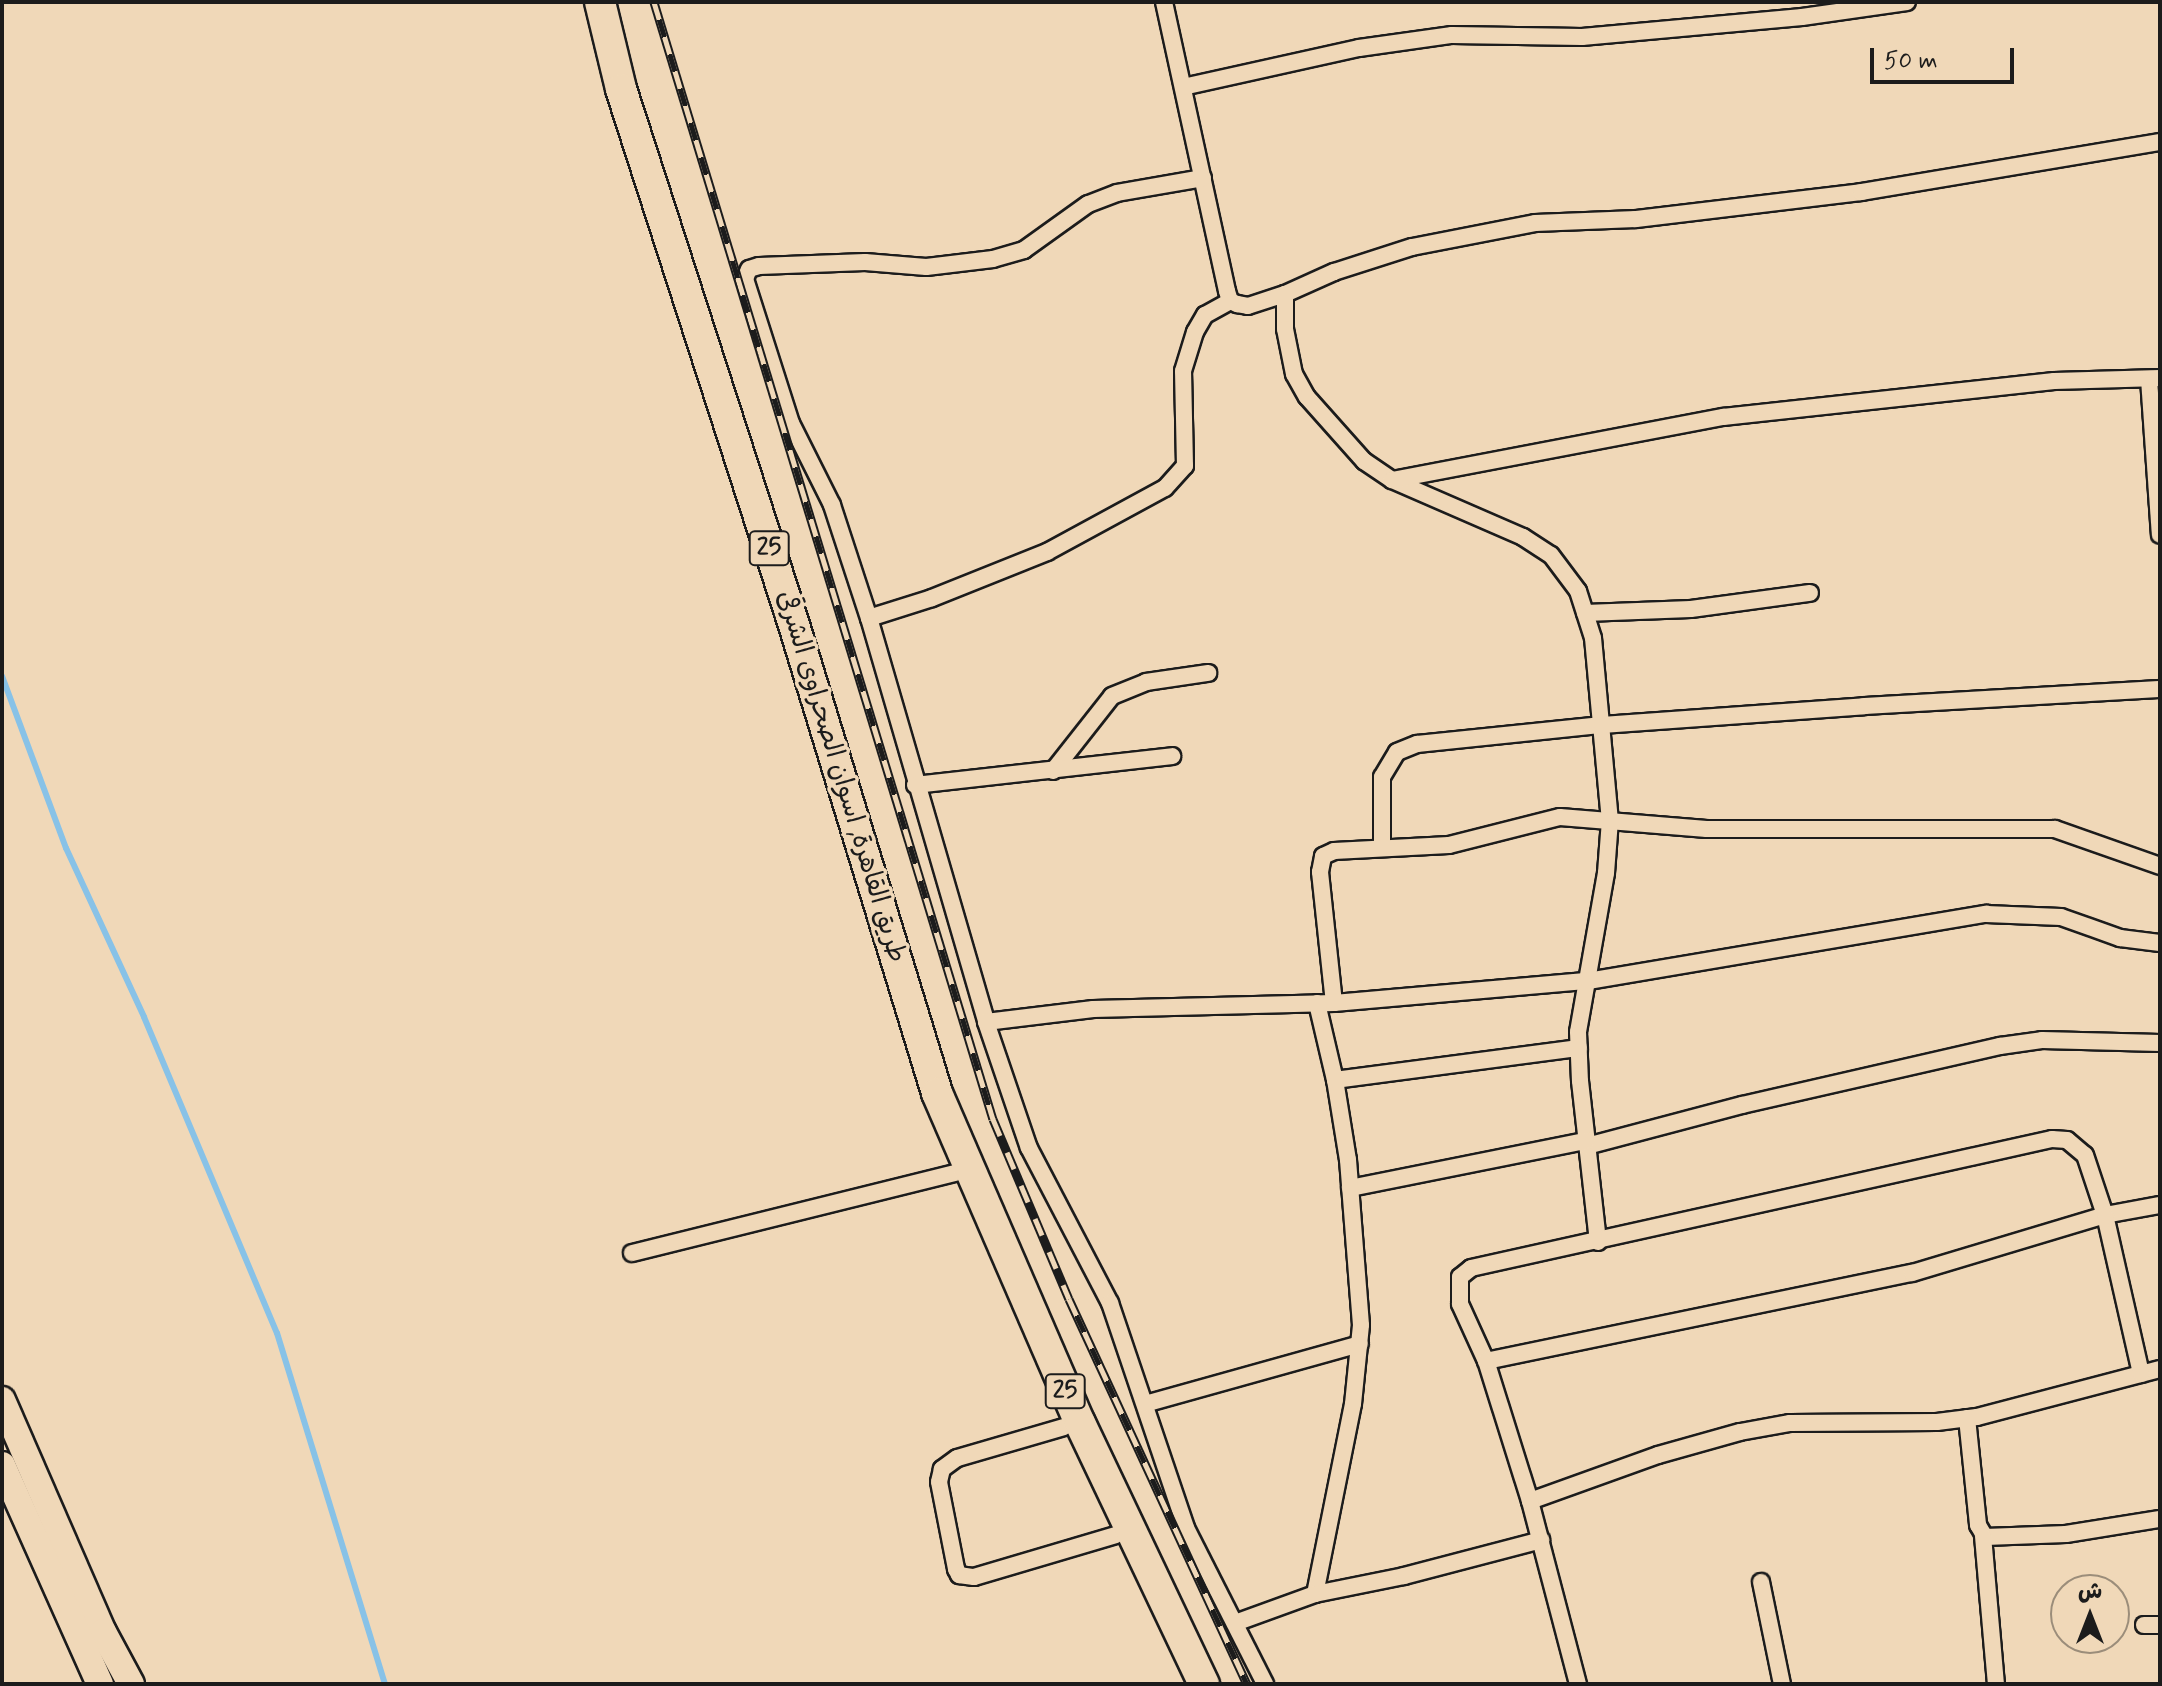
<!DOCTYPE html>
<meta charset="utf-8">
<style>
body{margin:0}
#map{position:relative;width:2162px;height:1686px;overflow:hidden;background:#f0d8b8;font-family:Mynerve,"Playpen Sans Arabic",sans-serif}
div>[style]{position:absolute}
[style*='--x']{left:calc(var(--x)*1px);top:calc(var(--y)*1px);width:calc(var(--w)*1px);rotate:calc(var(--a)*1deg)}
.stream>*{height:6px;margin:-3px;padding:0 3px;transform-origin:3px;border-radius:3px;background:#88c2e7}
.roads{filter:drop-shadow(2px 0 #1c1c1c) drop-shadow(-2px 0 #1c1c1c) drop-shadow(0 2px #1c1c1c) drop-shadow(0 -2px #1c1c1c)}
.street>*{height:16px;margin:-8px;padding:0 8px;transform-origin:8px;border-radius:8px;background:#f0d8b8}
.primary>*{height:26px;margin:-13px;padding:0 13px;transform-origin:13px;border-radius:13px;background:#f0d8b8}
.highway>*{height:30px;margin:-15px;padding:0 15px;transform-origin:15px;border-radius:15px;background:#f0d8b8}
.rail>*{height:9px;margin-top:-4.5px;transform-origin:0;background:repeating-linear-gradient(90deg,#f0d8b8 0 18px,#1c1c1c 0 36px);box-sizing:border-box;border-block:2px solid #1c1c1c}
span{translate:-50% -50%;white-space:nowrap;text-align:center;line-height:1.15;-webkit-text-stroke:7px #f0d8b8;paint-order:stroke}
.shield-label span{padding:2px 6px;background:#f0d8b8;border:2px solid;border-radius:6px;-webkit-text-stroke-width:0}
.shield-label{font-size:24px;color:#1c1c1c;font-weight:700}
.street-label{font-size:26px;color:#1c1c1c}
.frame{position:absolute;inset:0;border:4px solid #1c1c1c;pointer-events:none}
.north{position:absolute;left:2050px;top:1574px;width:80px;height:80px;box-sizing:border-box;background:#f0d8b8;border:2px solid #9b8d7a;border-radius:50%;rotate:0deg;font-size:22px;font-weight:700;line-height:32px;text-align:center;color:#1c1c1c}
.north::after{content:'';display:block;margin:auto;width:28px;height:36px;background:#1c1c1c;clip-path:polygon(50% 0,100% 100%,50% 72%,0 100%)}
.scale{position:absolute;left:1870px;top:48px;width:144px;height:36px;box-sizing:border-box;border:4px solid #1c1c1c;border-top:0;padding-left:10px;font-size:24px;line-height:28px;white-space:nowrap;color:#1c1c1c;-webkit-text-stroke:6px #f0d8b8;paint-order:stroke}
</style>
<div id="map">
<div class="stream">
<i style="--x:2;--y:676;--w:184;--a:69.6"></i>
<i style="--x:66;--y:848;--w:186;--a:65.2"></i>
<i style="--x:144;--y:1017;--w:343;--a:67.2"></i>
<i style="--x:277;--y:1333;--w:367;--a:72.9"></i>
</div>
<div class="roads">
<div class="street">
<i style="--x:1164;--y:2;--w:296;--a:77.7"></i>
<i style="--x:1227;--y:291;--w:10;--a:73"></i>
<i style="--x:1230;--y:301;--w:8;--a:23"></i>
<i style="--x:1237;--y:304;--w:11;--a:10"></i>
<i style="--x:1248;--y:306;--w:39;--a:-18"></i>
<i style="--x:1285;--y:294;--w:54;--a:-24.2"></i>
<i style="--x:1334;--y:272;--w:82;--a:-17.8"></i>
<i style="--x:1412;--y:247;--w:125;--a:-11"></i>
<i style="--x:1535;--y:223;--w:101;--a:-2.3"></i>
<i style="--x:1636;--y:219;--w:227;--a:-6.8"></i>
<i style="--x:1861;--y:192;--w:303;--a:-9.5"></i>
<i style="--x:1183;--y:87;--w:180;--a:-12.5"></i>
<i style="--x:1359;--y:48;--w:94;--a:-8"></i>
<i style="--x:1452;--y:35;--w:130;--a:0.9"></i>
<i style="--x:1582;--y:37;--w:221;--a:-5.2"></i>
<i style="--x:1802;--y:17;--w:106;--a:-8.1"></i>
<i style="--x:1203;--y:178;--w:87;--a:170.1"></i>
<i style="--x:1117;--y:193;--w:31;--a:159"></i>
<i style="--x:1088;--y:204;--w:79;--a:144.3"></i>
<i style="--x:1024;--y:250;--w:32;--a:164"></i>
<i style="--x:993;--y:259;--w:67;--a:173.2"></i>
<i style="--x:926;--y:267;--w:61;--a:-175.3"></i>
<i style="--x:865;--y:262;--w:106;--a:177.8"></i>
<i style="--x:759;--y:266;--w:10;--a:163"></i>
<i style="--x:749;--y:269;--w:11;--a:112"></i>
<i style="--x:745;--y:279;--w:151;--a:72.3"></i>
<i style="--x:791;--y:423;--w:92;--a:63.4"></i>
<i style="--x:832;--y:505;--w:119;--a:71.9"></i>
<i style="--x:869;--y:618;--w:421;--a:73.8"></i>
<i style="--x:986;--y:1022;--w:133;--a:71.2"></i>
<i style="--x:1029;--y:1148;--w:175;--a:62.4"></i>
<i style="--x:1110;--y:1303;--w:237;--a:71.3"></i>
<i style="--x:1186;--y:1528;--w:175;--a:63.1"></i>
<i style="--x:1285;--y:294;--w:35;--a:90"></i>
<i style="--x:1285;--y:329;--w:46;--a:78.7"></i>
<i style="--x:1294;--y:374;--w:26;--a:61"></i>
<i style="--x:1307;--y:397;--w:86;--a:48.3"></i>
<i style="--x:1364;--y:461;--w:34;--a:34"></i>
<i style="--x:1392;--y:480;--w:143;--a:23.5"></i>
<i style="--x:1523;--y:537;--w:33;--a:33"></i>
<i style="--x:1551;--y:555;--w:45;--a:53.1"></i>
<i style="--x:1578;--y:591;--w:49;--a:72.3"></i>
<i style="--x:1593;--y:638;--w:183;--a:84.7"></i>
<i style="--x:1610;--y:820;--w:53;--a:94.3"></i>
<i style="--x:1606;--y:873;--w:161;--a:100"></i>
<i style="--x:1578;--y:1032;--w:49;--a:87.7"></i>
<i style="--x:1580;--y:1081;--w:162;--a:83.6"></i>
<i style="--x:2149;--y:379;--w:156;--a:86"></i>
<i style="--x:1392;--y:480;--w:337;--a:-10.8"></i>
<i style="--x:1723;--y:417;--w:333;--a:-6.2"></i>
<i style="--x:2054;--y:381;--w:106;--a:-1.6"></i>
<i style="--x:1585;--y:613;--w:106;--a:-2.2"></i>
<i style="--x:1691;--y:609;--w:120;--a:-7.7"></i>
<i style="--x:869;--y:618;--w:66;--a:-17.6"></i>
<i style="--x:932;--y:598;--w:124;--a:-21.8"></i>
<i style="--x:1047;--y:552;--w:134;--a:-28.5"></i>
<i style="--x:1165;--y:488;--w:30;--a:-48"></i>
<i style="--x:1185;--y:466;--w:95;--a:-91.2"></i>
<i style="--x:1183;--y:371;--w:41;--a:-72.9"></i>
<i style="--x:1195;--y:332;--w:20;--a:-60"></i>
<i style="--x:1205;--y:315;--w:29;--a:-29"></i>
<i style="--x:1053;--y:771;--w:95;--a:-51.8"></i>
<i style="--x:1112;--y:696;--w:37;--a:-22"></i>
<i style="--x:1146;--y:682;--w:63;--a:-8.3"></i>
<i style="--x:915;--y:785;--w:259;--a:-6.4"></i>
<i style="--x:1382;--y:848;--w:71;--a:-90"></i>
<i style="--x:1382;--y:777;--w:29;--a:-59"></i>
<i style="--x:1397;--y:752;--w:22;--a:-22"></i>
<i style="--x:1417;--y:744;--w:186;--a:-5.9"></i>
<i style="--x:1602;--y:725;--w:263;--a:-4.1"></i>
<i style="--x:1864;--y:706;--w:296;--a:-3.3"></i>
<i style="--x:1334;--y:1003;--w:132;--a:-96.1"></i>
<i style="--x:1320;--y:872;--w:16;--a:-79"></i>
<i style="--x:1323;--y:856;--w:12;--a:-24"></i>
<i style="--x:1334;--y:851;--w:115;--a:-3"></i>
<i style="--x:1449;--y:845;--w:114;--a:-14.2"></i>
<i style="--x:1560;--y:817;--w:147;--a:4.7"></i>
<i style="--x:1707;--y:829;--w:348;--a:0"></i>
<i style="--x:2055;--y:829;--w:111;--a:19.4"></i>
<i style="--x:986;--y:1022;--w:108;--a:-6.9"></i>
<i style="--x:1093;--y:1009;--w:241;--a:-1.4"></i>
<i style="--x:1334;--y:1003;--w:255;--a:-5"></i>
<i style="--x:1588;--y:981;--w:404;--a:-9.6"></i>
<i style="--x:1986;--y:914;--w:75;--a:2.3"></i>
<i style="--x:2061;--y:917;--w:63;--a:19.6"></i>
<i style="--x:2120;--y:938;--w:40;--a:7.1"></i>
<i style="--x:1335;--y:1080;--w:246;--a:-7.5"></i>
<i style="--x:1587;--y:1146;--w:160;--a:-14.8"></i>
<i style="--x:1742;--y:1105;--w:265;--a:-12.9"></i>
<i style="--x:2000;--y:1046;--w:42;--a:-8.1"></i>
<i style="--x:2042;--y:1040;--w:118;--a:1.5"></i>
<i style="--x:1350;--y:1188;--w:241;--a:-11.3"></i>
<i style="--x:632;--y:1253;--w:333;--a:-13.9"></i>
<i style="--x:1486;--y:1361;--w:63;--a:-114.5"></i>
<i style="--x:1460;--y:1304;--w:27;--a:-90"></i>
<i style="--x:1460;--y:1277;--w:14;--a:-39"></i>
<i style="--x:1471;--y:1268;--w:595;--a:-12.52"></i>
<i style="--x:2052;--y:1139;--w:15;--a:4"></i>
<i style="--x:2067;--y:1140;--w:23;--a:40"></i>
<i style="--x:2085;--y:1155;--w:63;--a:71.6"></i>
<i style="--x:2105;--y:1215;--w:56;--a:-10.3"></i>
<i style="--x:1145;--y:1404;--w:223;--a:-15.6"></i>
<i style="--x:1967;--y:1418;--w:108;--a:84.1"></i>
<i style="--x:1978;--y:1525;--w:14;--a:60"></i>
<i style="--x:1985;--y:1537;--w:81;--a:-2.1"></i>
<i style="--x:2066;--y:1534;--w:95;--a:-9.1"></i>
<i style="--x:1064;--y:1427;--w:111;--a:163.8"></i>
<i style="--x:957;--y:1458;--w:19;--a:144"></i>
<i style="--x:942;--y:1469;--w:13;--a:103"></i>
<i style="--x:939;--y:1482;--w:89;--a:78.9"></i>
<i style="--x:956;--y:1569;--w:7;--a:63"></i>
<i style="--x:959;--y:1575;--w:15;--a:8"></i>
<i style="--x:974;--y:1577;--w:148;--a:-16.5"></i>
<i style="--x:1530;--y:1501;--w:136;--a:-19.8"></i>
<i style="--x:1658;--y:1455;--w:85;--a:-15.7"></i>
<i style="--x:1740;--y:1432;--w:51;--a:-10.2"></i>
<i style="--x:1790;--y:1423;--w:147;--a:-0.4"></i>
<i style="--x:1937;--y:1422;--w:40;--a:-7.1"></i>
<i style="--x:1977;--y:1417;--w:189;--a:-14.7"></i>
<i style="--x:1983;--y:1536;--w:149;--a:85"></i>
<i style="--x:1761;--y:1582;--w:104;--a:78.4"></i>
<i style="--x:1315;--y:1594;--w:194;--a:-78.7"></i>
<i style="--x:1353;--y:1404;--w:79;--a:-84.2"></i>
<i style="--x:1361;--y:1325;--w:166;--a:-94.5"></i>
<i style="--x:1348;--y:1160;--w:81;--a:-99.2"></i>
<i style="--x:1335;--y:1080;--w:79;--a:-103.2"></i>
<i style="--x:1235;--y:1623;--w:85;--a:-19.9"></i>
<i style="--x:1315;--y:1594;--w:91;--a:-11.4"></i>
<i style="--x:1404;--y:1576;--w:142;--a:-14.7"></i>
<i style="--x:2144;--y:1625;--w:16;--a:0"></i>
<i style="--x:1578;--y:1684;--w:189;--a:-104.7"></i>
<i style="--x:1530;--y:1501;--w:147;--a:-107.4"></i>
<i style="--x:1486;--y:1361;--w:435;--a:-11.7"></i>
<i style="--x:1912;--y:1273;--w:202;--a:-16.7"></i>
<i style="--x:2105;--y:1215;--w:163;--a:77.2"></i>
</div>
<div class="primary">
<i style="--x:2;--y:1400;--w:253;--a:66.5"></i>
<i style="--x:103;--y:1632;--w:59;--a:61.7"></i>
<i style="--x:2;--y:1465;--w:240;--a:65.9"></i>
</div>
<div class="highway">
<i style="--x:600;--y:2;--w:89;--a:76.4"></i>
<i style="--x:621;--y:89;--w:563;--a:72.11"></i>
<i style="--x:794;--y:625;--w:489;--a:73"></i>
<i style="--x:937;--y:1093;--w:360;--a:66.6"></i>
<i style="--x:1080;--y:1423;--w:289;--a:64.6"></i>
</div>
</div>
<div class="rail">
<i style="--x:654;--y:2;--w:1167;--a:73.12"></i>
<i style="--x:993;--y:1119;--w:195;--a:67.1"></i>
<i style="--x:1069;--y:1299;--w:424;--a:65.2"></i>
</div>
<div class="shield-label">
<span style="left:769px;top:548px">25</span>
<span style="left:1065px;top:1391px">25</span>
</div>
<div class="street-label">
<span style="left:840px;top:777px;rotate:73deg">طريق القاهرة, اسوان الصحراوى الشرقى</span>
</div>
<div class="frame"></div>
<div class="north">ش</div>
<div class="scale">50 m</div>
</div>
